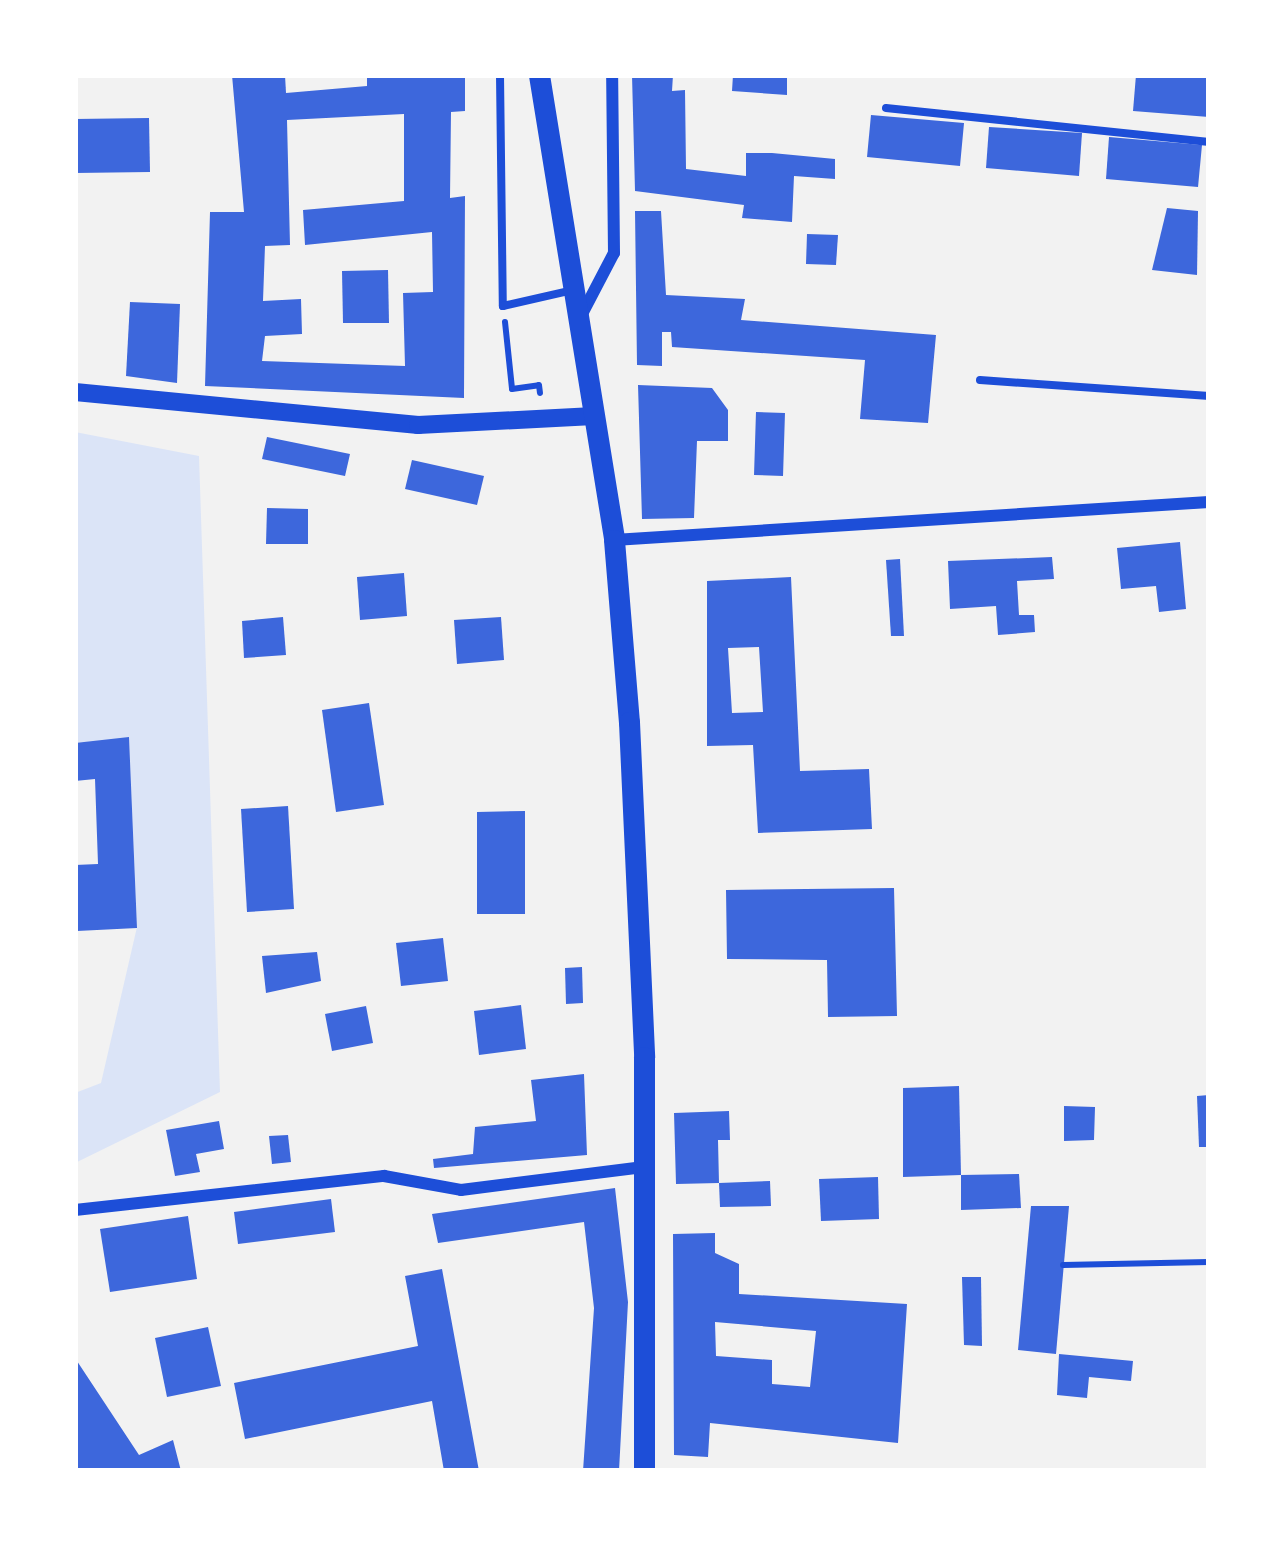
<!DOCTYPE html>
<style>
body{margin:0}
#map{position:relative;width:1284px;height:1546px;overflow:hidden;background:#f2f2f2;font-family:"Exo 2",sans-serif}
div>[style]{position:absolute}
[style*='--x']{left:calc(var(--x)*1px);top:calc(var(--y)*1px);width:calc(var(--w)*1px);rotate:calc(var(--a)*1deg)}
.green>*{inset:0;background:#dbe4f7}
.building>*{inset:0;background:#3d67dc}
.path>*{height:6px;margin:-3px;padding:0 3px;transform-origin:3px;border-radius:3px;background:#1d4ed8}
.service>*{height:8px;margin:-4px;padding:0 4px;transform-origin:4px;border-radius:4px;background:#1d4ed8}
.minor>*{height:12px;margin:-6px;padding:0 6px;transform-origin:6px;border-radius:6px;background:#1d4ed8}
.tertiary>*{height:18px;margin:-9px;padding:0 9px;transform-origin:9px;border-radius:9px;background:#1d4ed8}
.secondary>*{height:21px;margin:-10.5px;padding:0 10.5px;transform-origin:10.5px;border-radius:10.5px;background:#1d4ed8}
span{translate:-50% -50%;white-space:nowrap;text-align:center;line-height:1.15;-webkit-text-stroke:12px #fff;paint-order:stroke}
.frame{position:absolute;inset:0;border:78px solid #fff;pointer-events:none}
</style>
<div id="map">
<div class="green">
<i style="clip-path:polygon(75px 432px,199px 456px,220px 1092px,75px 1163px,75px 1093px,101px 1083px,137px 927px,129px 738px,75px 743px)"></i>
</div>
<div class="building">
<i style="clip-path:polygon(evenodd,232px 75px,285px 75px,286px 93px,367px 86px,367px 75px,465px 75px,465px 111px,451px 112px,450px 198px,465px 196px,464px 398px,205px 386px,210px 212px,244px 212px,232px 75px,404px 114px,404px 201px,303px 210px,305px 245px,432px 232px,433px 292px,403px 293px,405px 366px,262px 361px,265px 336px,302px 334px,301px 299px,263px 301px,265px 246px,290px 245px,287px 120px,404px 114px)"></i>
<i style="clip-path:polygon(632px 75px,673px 75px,672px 91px,685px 90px,686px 169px,746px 176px,746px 153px,772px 153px,835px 159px,835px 179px,794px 176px,792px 222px,742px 218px,744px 205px,635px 191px)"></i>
<i style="clip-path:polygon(733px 75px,787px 78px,787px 95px,732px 91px)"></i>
<i style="clip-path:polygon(1136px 75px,1209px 75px,1209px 117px,1133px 111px)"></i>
<i style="clip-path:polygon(871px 115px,964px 123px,960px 166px,867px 157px)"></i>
<i style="clip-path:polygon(149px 118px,150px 172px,75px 173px,75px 119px)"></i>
<i style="clip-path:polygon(989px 127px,1082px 133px,1079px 176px,986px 168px)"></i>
<i style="clip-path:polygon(1109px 137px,1202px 145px,1198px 187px,1106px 179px)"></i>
<i style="clip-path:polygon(1167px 208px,1198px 211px,1197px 275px,1152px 270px)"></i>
<i style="clip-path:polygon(635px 211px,661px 211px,666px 295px,745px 299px,741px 320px,936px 335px,928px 423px,860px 419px,865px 360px,672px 347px,671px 332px,662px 332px,662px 366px,637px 365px)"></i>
<i style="clip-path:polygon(807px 234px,838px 235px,836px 265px,806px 264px)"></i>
<i style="clip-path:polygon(388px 270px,389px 323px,343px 323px,342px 271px)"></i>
<i style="clip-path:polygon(130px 302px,180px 304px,177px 383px,126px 376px)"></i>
<i style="clip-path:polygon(638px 385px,712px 388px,728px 410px,728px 441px,697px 441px,694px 518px,642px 519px)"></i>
<i style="clip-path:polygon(756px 412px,785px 413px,783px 476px,754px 475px)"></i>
<i style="clip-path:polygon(267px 437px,350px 454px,345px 476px,262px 459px)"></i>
<i style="clip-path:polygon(412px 460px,484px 476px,477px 505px,405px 489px)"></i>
<i style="clip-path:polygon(267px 508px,308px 509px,308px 544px,266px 544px)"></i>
<i style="clip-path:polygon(1180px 542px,1186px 609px,1159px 612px,1156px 586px,1121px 589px,1117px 548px)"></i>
<i style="clip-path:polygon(1052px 557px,1054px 579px,1017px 581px,1019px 615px,1034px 615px,1035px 632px,998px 635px,996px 606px,950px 609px,948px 561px)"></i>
<i style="clip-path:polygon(900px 559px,904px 636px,891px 636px,886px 560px)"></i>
<i style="clip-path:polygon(404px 573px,407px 616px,360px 620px,357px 577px)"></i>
<i style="clip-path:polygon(evenodd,791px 577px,800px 771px,869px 769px,872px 829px,758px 833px,753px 745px,707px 746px,707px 581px,791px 577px,759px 647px,763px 712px,732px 713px,728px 648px,759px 647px)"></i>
<i style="clip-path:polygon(283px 617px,286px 655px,244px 658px,242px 621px)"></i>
<i style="clip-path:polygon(501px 617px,504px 660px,457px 664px,454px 620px)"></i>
<i style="clip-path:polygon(369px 703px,384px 805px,336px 812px,322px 710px)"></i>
<i style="clip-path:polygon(129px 737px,137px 928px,77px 931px,75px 865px,98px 864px,95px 779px,75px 781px,75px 743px)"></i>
<i style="clip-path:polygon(288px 806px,294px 909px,247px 912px,241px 809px)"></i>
<i style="clip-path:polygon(525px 811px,525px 914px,477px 914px,477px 812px)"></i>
<i style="clip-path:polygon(894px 888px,897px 1016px,828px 1017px,827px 960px,727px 959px,726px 890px)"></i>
<i style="clip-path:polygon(443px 938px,448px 981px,401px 986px,396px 943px)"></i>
<i style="clip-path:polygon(317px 952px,321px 981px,266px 993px,262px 956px)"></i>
<i style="clip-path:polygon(582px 967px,583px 1003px,566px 1004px,565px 968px)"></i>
<i style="clip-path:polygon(521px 1005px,526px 1049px,479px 1055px,474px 1011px)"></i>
<i style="clip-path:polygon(366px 1006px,373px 1043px,332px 1051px,325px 1014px)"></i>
<i style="clip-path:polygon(584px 1074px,587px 1155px,434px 1168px,433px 1159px,473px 1154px,475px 1127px,536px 1121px,531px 1080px)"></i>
<i style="clip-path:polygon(959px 1086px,961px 1175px,903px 1177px,903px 1088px)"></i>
<i style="clip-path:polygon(1209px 1095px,1209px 1147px,1199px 1147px,1197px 1096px)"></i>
<i style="clip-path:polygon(1064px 1106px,1095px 1107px,1094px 1140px,1064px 1141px)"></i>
<i style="clip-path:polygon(729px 1111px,730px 1140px,718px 1140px,719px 1183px,676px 1184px,674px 1113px)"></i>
<i style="clip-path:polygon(219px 1121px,224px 1149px,196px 1154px,200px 1172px,175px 1176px,166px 1130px)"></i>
<i style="clip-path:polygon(288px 1135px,291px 1162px,272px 1164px,269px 1136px)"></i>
<i style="clip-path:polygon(1019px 1174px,1021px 1208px,961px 1210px,961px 1175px)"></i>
<i style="clip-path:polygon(878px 1177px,879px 1219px,821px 1221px,819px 1179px)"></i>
<i style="clip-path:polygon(770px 1181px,771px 1206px,720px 1207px,719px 1183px)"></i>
<i style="clip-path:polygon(615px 1188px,628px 1302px,619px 1471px,583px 1471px,594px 1308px,584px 1222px,438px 1243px,432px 1214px)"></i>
<i style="clip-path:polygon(331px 1199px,335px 1232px,238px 1244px,234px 1212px)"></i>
<i style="clip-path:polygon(1031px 1206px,1069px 1206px,1056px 1354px,1018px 1350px)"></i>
<i style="clip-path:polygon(188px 1216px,197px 1279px,110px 1292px,100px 1229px)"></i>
<i style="clip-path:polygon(evenodd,715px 1233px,715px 1253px,739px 1264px,739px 1294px,907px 1304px,898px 1443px,710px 1423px,708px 1457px,674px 1455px,673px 1234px,715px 1233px,715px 1322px,816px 1331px,810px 1387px,772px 1384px,772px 1360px,716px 1356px,715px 1322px)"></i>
<i style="clip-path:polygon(442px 1269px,479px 1471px,444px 1471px,432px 1401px,245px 1439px,234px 1383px,418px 1346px,405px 1276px)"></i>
<i style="clip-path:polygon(962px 1277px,981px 1277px,982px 1346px,964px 1345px)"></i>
<i style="clip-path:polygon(208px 1327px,221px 1386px,167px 1397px,155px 1338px)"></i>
<i style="clip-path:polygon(1059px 1354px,1133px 1361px,1131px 1381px,1089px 1377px,1087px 1398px,1057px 1395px)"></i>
<i style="clip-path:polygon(75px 1358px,139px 1455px,173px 1440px,181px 1471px,75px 1471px)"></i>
</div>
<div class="path">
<i style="--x:505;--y:322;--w:67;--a:84"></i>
<i style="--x:512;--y:389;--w:27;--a:-8"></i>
<i style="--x:539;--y:385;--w:8;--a:83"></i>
<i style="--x:1063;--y:1265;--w:146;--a:-1.2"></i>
</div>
<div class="service">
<i style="--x:500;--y:75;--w:231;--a:89.3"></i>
<i style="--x:503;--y:306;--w:68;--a:-12.8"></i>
<i style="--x:886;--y:108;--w:325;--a:6"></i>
<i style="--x:980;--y:380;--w:230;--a:4"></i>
</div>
<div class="minor">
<i style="--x:581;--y:316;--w:71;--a:-62.4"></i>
<i style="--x:614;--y:253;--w:178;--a:-90.6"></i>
<i style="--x:614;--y:540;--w:596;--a:-3.65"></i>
<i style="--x:75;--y:1210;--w:311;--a:-6.3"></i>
<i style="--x:384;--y:1176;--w:78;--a:10.3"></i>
<i style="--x:461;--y:1190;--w:184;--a:-7.2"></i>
</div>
<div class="tertiary">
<i style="--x:75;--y:392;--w:345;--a:5.5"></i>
<i style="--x:418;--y:425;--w:176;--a:-2.9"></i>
</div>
<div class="secondary">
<i style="--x:539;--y:75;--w:471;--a:80.8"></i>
<i style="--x:614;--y:540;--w:183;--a:85.3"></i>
<i style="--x:629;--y:722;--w:335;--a:87.4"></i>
<i style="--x:644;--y:1057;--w:414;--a:90"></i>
</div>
<div class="frame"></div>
</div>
